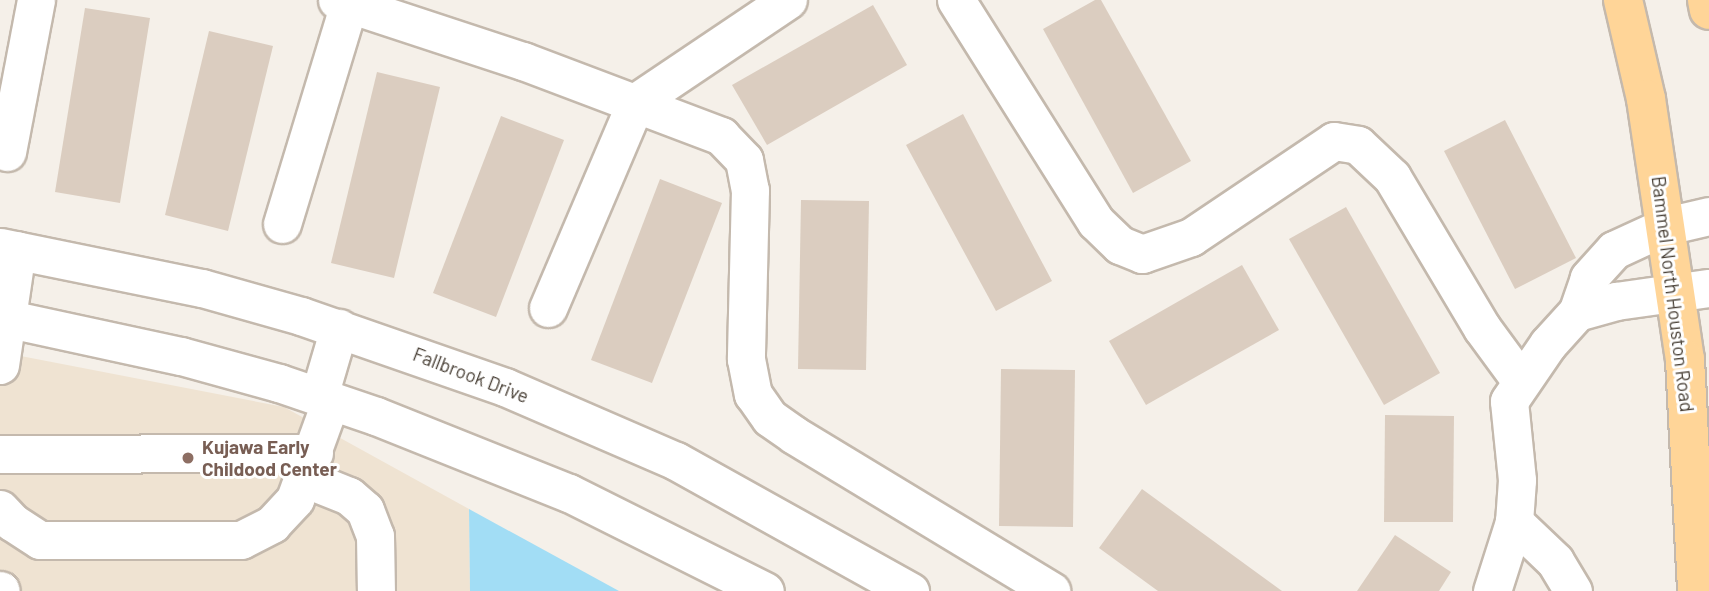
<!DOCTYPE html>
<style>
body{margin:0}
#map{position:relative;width:1709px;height:591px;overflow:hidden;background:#f5f0e9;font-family:Barlow,sans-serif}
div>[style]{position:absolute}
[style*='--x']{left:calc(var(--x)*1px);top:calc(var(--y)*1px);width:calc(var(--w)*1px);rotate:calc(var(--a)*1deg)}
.education>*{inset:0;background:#efe3d2}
.water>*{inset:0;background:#a2ddf5}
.building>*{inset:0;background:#dbcdc0}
.roads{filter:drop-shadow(2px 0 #c4b9ad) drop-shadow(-2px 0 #c4b9ad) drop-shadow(0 2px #c4b9ad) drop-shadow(0 -2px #c4b9ad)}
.minor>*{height:37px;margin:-18.5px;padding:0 18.5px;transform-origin:18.5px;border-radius:18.5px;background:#fff}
.major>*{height:38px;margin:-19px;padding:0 19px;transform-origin:19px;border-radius:19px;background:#ffd598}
.dots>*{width:19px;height:19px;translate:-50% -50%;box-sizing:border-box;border:4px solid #fff;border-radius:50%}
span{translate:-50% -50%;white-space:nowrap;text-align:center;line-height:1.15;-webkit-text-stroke:6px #fff;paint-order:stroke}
.street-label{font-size:19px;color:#494036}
.education-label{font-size:19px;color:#785e54;font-weight:700}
.left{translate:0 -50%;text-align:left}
</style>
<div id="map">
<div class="education">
<i style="clip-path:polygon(0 352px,284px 407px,469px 509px,470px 591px,0 591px)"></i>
</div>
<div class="water">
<i style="clip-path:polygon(469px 509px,619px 591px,470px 591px)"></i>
</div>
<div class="building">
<i style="clip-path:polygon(1095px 0,1101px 0,1191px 161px,1133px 193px,1043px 29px)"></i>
<i style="clip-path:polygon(873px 5px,907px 65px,767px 145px,732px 85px)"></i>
<i style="clip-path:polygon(85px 8px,150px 18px,120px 203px,55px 192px)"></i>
<i style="clip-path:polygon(209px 31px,273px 46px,228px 231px,165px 215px)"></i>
<i style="clip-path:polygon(377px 72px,440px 87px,394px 278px,331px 263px)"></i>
<i style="clip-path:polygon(963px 114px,1052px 281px,996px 311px,906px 145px)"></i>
<i style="clip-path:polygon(501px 116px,564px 140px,496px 317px,433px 293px)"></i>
<i style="clip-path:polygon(1505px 120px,1576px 258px,1515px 289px,1444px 151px)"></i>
<i style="clip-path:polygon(660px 179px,722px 203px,652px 383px,591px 360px)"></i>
<i style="clip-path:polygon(801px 200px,869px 201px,866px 370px,798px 369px)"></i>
<i style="clip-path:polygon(1346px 207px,1440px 373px,1384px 405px,1289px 239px)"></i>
<i style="clip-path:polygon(1242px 265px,1279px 330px,1146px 405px,1109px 341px)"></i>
<i style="clip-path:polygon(1001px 369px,1075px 370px,1073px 527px,999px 526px)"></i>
<i style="clip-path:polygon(1385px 415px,1454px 416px,1453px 522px,1384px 522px)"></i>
<i style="clip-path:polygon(1142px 489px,1282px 591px,1158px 591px,1099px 548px)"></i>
<i style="clip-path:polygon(1395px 535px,1451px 572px,1439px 591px,1357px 591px)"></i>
</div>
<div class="roads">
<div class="minor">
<i style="--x:337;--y:0;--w:196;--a:18.2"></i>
<i style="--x:523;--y:61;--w:212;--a:20.7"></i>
<i style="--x:721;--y:136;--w:33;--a:46"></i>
<i style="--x:744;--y:160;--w:31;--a:79"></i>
<i style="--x:750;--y:190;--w:169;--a:91.4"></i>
<i style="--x:746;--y:359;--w:36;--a:79"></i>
<i style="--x:753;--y:394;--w:29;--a:55"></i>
<i style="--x:770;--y:418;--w:29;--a:35"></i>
<i style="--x:794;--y:435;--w:301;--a:31.2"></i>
<i style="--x:956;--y:0;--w:262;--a:57.8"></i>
<i style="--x:1096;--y:222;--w:33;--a:44"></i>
<i style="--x:1120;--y:245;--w:24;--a:22"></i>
<i style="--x:1142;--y:254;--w:52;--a:-19.1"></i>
<i style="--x:1191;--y:237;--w:172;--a:-33.9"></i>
<i style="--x:1334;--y:141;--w:24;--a:9"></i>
<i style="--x:1358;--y:145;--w:47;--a:43.3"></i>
<i style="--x:1392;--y:177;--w:176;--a:59.2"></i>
<i style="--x:1482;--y:328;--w:66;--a:53.7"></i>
<i style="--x:7;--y:152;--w:155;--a:-79.2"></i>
<i style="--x:1709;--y:216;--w:44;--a:166.9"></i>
<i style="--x:1666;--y:226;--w:57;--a:155.2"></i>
<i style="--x:1614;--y:250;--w:38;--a:132"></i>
<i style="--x:1589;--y:278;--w:36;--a:109"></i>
<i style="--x:1577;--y:312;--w:41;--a:-15.8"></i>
<i style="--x:1616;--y:301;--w:94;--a:-8"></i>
<i style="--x:282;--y:224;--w:230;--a:-73.1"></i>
<i style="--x:0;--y:247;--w:206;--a:11.5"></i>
<i style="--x:202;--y:288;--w:103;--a:15.8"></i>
<i style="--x:301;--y:316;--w:216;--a:19.2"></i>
<i style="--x:505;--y:387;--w:186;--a:23.4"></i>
<i style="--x:676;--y:461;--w:268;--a:29.1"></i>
<i style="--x:548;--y:308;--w:224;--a:-66.9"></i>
<i style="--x:636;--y:102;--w:183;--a:-33.9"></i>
<i style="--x:0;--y:317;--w:185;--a:12.2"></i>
<i style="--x:181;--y:356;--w:102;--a:15.4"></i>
<i style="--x:279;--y:383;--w:102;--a:18.8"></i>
<i style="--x:376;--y:416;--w:208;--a:21.8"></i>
<i style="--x:569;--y:493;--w:219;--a:26.6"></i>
<i style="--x:0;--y:365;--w:116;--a:-81.6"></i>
<i style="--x:319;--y:396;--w:71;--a:-73.6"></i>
<i style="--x:0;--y:454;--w:314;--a:-0.2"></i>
<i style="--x:304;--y:478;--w:48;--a:21.8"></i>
<i style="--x:349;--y:496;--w:21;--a:41"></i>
<i style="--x:365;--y:510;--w:28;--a:69"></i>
<i style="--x:375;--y:536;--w:55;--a:89"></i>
<i style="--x:0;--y:509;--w:18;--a:47"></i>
<i style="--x:12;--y:522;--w:33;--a:33"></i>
<i style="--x:40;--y:540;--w:201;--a:0"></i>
<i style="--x:241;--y:540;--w:35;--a:-27"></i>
<i style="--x:272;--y:524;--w:34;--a:-47"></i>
<i style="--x:295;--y:499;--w:105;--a:-70"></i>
<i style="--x:0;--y:590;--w:1;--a:45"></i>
<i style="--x:1492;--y:591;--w:72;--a:-72.3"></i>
<i style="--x:1573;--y:591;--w:35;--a:-121"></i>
<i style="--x:1555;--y:561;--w:57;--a:-136.4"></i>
<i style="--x:1514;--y:522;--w:42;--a:-85.9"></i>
<i style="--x:1517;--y:480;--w:79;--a:-95.8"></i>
<i style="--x:1509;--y:401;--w:69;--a:-55.6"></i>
<i style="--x:1548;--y:344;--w:43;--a:-47.8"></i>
</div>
<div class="major">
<i style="--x:1623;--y:0;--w:102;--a:76.9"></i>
<i style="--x:1646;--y:99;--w:264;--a:81.5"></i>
<i style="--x:1685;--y:360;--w:231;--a:87"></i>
<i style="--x:1707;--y:0;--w:10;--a:79"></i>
</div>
</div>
<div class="dots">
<i style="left:188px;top:458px;background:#8d6e63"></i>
</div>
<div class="street-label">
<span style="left:1673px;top:294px;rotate:83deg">Bammel North Houston Road</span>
<span style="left:471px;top:375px;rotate:21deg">Fallbrook Drive</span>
</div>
<div class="education-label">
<span class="left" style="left:202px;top:458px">Kujawa Early<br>Childood Center</span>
</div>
</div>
